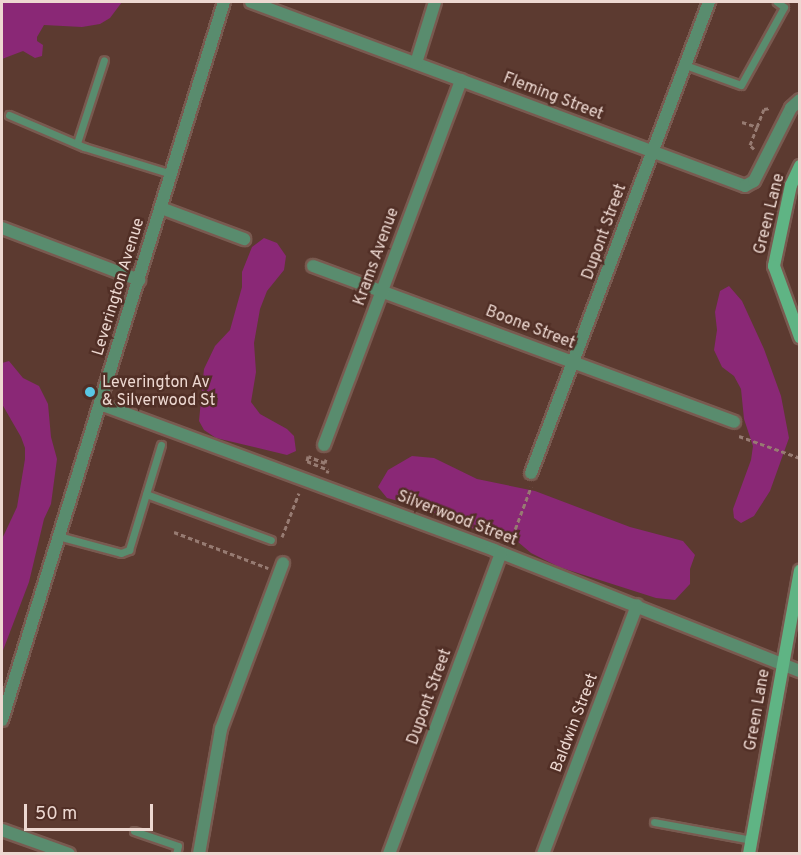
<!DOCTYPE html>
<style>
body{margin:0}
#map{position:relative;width:801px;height:855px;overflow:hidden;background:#5c3a30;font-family:Overpass,sans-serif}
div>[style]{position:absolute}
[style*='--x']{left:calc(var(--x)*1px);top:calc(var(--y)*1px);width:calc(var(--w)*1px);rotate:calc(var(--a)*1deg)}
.green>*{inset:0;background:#8a2876}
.path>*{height:3px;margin-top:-1.5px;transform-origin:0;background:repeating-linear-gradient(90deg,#977b72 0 4.5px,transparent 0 7.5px)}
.roads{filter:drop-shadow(2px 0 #795a50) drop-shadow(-2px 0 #795a50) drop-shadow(0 2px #795a50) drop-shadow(0 -2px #795a50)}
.service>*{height:7px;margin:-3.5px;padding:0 3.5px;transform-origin:3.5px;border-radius:3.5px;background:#598c6e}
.minor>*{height:12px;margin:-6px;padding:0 6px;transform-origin:6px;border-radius:6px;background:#598c6e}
.tertiary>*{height:12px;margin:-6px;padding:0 6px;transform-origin:6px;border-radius:6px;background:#598c6e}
.secondary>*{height:12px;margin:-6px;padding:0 6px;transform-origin:6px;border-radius:6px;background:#5fb484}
.dots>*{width:16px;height:16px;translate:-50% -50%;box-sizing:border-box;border:3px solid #512f26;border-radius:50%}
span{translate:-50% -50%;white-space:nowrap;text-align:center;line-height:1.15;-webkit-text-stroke:5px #512f26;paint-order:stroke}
.street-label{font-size:16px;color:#edd8d1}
.poi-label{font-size:16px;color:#edd8d1}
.left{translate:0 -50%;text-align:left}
.frame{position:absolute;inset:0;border:3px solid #edd8d1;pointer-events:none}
.scale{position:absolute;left:24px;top:804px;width:129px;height:27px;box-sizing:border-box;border:3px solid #edd8d1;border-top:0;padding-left:8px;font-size:18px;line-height:21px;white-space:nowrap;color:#edd8d1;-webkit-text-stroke:4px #512f26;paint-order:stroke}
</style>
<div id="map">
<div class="green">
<i style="clip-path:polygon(2px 2px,122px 2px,110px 18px,100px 24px,82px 27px,44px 25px,37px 37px,37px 41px,43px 45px,42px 56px,35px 58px,23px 51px,2px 59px)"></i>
<i style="clip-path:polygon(264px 238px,277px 243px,286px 256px,284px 270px,267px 291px,260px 309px,254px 343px,256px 372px,251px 402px,260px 414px,287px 429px,294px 436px,296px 451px,287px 455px,216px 438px,204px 430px,199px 421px,204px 369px,215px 346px,230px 330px,242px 287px,242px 272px,252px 247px)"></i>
<i style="clip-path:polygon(729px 286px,742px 301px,764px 349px,781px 396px,789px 438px,770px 491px,754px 516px,741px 523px,734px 518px,733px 509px,751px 460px,753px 446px,744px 419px,741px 389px,734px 376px,722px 367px,714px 350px,717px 330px,715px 312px,720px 291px)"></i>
<i style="clip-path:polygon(9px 361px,23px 378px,39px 386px,48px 404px,51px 437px,57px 459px,51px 504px,44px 519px,29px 582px,2px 653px,2px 539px,17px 507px,25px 459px,25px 448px,21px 437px,2px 404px,2px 363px)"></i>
<i style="clip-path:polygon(412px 456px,434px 458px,477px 479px,535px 491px,630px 527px,683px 541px,695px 555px,690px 569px,690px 584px,675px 600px,656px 598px,559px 567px,531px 553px,511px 536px,484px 533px,418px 506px,387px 498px,378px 487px,388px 470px)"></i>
</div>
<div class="path">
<i style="--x:742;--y:122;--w:16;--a:18"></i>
<i style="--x:757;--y:127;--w:19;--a:-69"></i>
<i style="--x:764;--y:109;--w:7;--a:-8"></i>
<i style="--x:754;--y:149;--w:6;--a:-135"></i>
<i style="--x:750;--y:145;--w:19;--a:-69"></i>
<i style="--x:739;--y:436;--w:65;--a:19.8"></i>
<i style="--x:326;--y:459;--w:4;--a:104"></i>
<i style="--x:325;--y:463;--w:18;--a:-158"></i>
<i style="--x:308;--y:456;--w:5;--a:101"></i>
<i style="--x:307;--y:461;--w:23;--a:23"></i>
<i style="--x:328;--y:470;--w:3;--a:108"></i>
<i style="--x:174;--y:532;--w:101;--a:21"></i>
<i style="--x:282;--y:537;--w:47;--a:-68.9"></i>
<i style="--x:510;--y:543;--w:60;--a:-69.4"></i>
</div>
<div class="roads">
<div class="service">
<i style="--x:685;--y:65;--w:59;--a:19.7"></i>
<i style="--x:741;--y:85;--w:89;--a:-61.1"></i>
<i style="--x:784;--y:7;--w:9;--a:-144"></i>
<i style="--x:9;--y:115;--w:82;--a:23.1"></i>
<i style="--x:84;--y:147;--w:92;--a:17.1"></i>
<i style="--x:77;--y:143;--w:87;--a:-72"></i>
<i style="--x:146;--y:494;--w:133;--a:20.2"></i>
<i style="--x:58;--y:536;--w:65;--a:15.1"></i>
<i style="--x:121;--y:553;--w:9;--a:-21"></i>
<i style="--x:129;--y:550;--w:110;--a:-73.1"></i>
<i style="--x:654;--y:822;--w:100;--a:10.4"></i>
<i style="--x:134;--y:831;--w:46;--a:18.8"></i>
<i style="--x:178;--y:846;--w:8;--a:104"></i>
</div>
<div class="minor">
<i style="--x:251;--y:2;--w:527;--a:20.43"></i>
<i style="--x:745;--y:186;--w:10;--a:-29"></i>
<i style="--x:754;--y:181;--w:82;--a:-63.1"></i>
<i style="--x:791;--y:108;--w:12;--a:-42"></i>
<i style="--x:416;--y:63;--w:64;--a:-72.7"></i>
<i style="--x:161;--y:208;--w:89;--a:20.5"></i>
<i style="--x:2;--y:228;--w:147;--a:20.8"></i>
<i style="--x:313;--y:266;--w:449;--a:20.3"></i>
<i style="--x:100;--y:404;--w:420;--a:20.3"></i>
<i style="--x:494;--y:550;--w:329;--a:21.6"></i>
<i style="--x:324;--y:445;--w:390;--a:-69.4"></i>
<i style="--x:531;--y:473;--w:504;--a:-69.3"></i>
<i style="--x:2;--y:830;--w:71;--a:19.7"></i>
<i style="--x:199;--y:854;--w:127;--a:-80"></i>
<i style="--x:221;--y:729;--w:177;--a:-69.5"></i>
<i style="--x:389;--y:854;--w:321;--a:-69.6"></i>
<i style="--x:543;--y:854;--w:266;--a:-69.3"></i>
</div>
<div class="tertiary">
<i style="--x:2;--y:720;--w:752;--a:-72.82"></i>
</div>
<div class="secondary">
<i style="--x:800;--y:166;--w:21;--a:115"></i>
<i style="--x:791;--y:185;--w:83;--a:101.9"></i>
<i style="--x:774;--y:266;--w:76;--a:69.9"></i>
<i style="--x:749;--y:854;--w:288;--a:-79.8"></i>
</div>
</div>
<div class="dots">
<i style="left:90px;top:392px;background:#59c8e5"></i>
</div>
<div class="street-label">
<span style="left:553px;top:97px;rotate:21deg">Fleming Street</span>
<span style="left:770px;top:214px;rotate:-76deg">Green Lane</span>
<span style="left:605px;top:232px;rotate:-70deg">Dupont Street</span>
<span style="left:377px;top:257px;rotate:-70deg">Krams Avenue</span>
<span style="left:119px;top:287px;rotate:-73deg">Leverington Avenue</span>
<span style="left:530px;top:328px;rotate:21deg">Boone Street</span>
<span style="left:457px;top:519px;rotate:21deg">Silverwood Street</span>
<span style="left:430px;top:697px;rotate:-70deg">Dupont Street</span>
<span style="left:758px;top:710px;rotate:-80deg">Green Lane</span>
<span style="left:575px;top:723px;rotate:-69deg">Baldwin Street</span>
</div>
<div class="poi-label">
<span class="left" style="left:102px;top:392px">Leverington Av<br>&amp; Silverwood St</span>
</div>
<div class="frame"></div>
<div class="scale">50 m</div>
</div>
